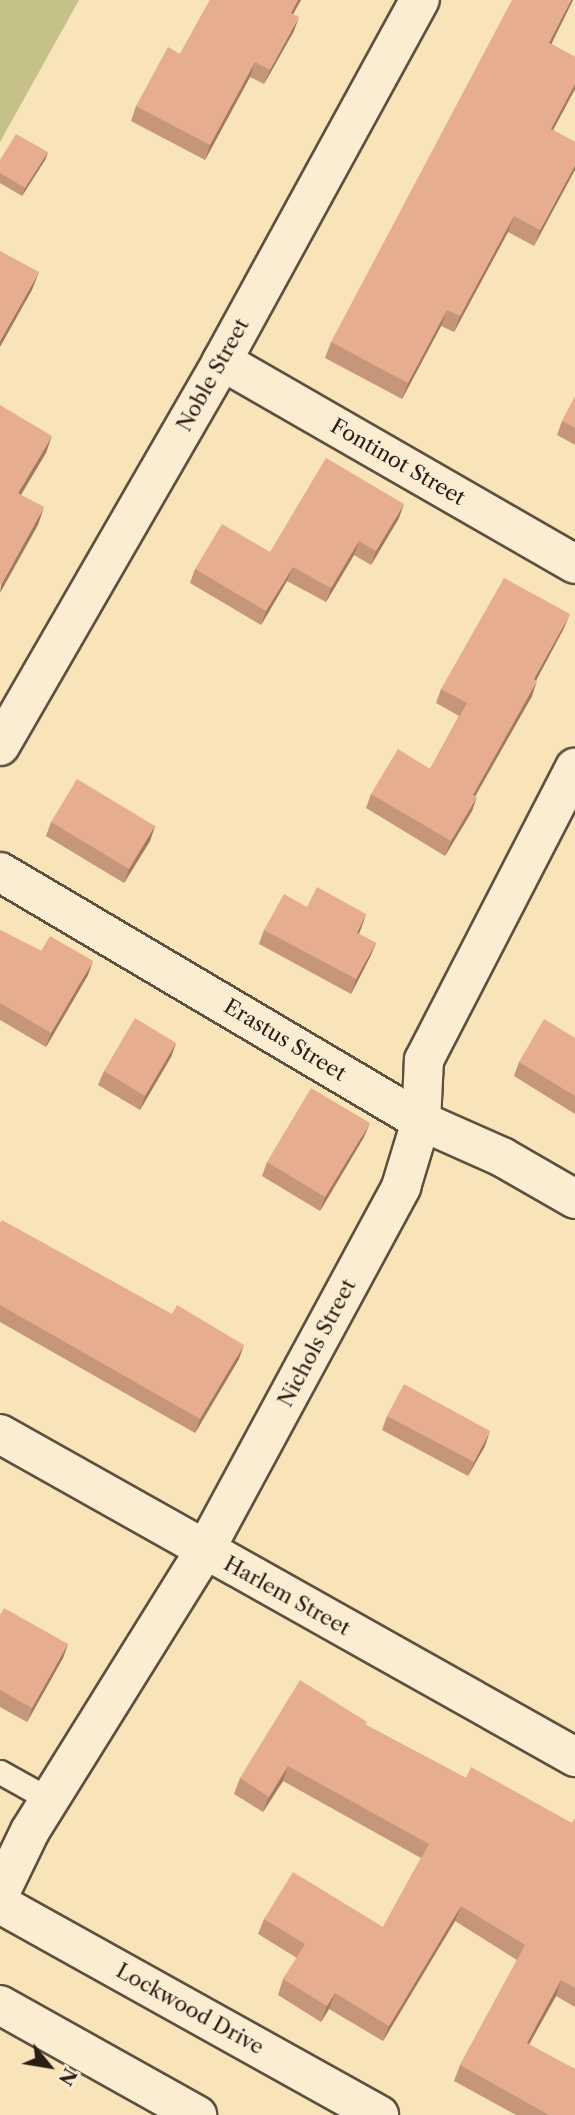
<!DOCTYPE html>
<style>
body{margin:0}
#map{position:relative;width:575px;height:2115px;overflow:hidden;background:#f8e4b8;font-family:"Libre Caslon Text",serif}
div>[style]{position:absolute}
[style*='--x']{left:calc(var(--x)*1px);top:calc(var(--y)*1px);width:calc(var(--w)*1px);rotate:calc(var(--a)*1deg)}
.green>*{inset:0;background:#c5c189}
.roads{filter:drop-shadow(2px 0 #5d503f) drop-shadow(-2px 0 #5d503f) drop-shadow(0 2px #5d503f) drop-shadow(0 -2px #5d503f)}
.service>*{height:23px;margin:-11.5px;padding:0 11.5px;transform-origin:11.5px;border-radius:11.5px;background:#faedd1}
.minor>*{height:38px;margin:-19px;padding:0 19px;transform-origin:19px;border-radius:19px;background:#faedd1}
.secondary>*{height:38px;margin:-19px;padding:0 19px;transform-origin:19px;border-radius:19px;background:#faedd1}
.wall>*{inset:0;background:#c6967a}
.shaded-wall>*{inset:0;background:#a17a63}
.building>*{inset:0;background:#e6ae8e}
span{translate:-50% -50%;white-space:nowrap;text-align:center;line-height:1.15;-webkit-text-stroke:5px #faedd1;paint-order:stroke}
.street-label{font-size:21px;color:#291e17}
.north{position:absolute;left:14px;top:2031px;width:70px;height:70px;-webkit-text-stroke:5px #faedd1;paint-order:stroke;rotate:120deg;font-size:19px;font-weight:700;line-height:28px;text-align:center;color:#291e17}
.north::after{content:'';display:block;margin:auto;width:24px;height:32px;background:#291e17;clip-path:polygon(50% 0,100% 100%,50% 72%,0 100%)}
</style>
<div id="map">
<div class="green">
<i style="clip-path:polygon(0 0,79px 0,0 142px)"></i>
</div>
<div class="roads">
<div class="service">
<i style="--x:0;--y:1772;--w:57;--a:29.2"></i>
</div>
<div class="minor">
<i style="--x:222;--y:361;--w:407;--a:29.9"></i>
<i style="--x:0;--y:746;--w:444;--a:-60"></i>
<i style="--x:222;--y:361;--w:412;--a:-61.3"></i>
<i style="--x:0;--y:872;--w:489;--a:30.6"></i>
<i style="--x:421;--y:1121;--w:89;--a:24"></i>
<i style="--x:502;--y:1157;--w:84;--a:29.9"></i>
<i style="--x:0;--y:1434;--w:660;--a:29.32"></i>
<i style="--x:0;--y:1893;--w:69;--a:-64.2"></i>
<i style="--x:30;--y:1831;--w:331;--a:-58.1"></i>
<i style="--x:205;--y:1550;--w:413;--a:-61.6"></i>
<i style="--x:401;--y:1187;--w:69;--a:-73.1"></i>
<i style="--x:421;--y:1121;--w:61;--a:-87.2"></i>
<i style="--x:424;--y:1060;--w:329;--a:-62.7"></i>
</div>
<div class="secondary">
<i style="--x:0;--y:1904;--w:434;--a:29.1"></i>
<i style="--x:0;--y:2005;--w:226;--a:29.2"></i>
</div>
</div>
<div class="wall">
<i style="clip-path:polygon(210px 0,301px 0,293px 14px,294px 31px,264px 84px,250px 77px,205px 160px,131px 121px,136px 106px,180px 54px)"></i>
<i style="clip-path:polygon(573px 0,551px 44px,575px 57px,575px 89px,553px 130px,575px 142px,534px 246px,508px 232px,454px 332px,441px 326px,402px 399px,325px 358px,331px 342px)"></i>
<i style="clip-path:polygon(48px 152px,45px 160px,22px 196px,0 183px,0 160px)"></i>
<i style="clip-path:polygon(575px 397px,575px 445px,557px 435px,562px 421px)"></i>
<i style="clip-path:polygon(399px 518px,371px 565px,354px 555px,326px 602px,287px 581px,261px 625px,190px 583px,195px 569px,270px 552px)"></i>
<i style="clip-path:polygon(564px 628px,536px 680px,532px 696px,475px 796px,472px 811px,445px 856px,366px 808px,371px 794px,430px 769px,459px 716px,436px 703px,441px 689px)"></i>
<i style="clip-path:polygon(51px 822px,155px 826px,150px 841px,124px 883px,46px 836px)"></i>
<i style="clip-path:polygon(307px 907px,366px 914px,359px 934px,376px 943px,370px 957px,351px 994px,259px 944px,264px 930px)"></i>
<i style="clip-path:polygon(0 930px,88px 975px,46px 1047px,0 1020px)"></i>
<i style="clip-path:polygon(575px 1038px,575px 1114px,514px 1076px,519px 1062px)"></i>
<i style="clip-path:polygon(176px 1043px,171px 1057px,140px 1110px,98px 1085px,104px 1071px)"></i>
<i style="clip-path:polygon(364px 1137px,320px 1211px,262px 1176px,267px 1162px)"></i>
<i style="clip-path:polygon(0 1223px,239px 1359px,195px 1433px,0 1322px)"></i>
<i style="clip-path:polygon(387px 1416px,485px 1446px,468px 1476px,382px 1430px)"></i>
<i style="clip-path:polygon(0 1615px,68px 1644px,63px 1658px,27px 1722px,0 1707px)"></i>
<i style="clip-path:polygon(366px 1725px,466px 1778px,572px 1823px,575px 1818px,575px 2007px,556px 1996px,529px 2044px,575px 2115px,516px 2115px,454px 2081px,460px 2065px,517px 1960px,455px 1921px,383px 2041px,329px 2009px,321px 2022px,278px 1995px,283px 1979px,297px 1958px,258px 1934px,264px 1919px,383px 1927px,421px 1858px,283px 1781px,263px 1812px,234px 1794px,240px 1778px)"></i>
</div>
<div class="shaded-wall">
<i style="clip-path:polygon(298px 0,301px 0,286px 27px,291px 13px)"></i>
<i style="clip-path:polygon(571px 0,573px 0,544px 59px,549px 43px)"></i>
<i style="clip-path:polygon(299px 17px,294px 31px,264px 84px,270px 70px)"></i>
<i style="clip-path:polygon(255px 62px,250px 77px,205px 160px,210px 145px)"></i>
<i style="clip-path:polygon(575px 84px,575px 89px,545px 145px,551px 129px)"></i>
<i style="clip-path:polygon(48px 152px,45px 160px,22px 196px,25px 188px)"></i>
<i style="clip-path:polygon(575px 165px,575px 170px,534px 246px,540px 230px)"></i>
<i style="clip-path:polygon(514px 216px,508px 232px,454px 332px,460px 316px)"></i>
<i style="clip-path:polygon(39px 272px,32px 290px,0 347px,0 341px)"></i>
<i style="clip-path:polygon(447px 310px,441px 326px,402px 399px,408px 383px)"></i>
<i style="clip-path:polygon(52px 436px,46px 453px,12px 510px,18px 493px)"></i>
<i style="clip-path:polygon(404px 504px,399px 518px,371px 565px,376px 551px)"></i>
<i style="clip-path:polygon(44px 507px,38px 525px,0 593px,1px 585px)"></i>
<i style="clip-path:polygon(359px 541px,354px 555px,326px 602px,331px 588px)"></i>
<i style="clip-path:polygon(293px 567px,287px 581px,261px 625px,266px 611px)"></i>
<i style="clip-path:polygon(570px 614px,564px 628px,529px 694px,534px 679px)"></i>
<i style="clip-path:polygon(537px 681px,532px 696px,468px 809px,473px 795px)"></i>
<i style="clip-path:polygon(477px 797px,472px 811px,445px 856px,451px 841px)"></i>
<i style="clip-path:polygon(155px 826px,150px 841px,124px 883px,129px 869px)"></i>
<i style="clip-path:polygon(366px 914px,361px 929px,352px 947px,357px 933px)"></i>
<i style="clip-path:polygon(376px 943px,370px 957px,351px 994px,356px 979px)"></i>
<i style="clip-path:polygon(93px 961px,88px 975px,46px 1047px,51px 1033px)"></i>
<i style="clip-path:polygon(176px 1043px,171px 1057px,140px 1110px,145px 1096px)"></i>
<i style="clip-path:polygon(370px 1123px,364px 1137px,320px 1211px,325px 1197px)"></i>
<i style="clip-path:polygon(244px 1345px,239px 1359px,195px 1433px,200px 1419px)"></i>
<i style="clip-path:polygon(490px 1431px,485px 1446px,468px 1476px,474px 1462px)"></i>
<i style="clip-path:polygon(68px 1644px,63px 1658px,27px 1722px,32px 1708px)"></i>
<i style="clip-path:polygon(288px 1766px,283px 1781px,263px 1812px,269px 1797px)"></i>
<i style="clip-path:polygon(461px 1906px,455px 1921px,383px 2041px,389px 2026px)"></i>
<i style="clip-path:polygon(561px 1980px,556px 1996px,521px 2059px,527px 2043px)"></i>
<i style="clip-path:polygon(335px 1993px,329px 2009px,321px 2022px,327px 2006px)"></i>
</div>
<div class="building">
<i style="clip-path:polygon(210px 0,298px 0,291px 13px,299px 17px,270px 70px,255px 62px,210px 145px,136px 106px,168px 47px,180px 54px)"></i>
<i style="clip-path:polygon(512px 0,571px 0,549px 43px,575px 57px,575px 84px,551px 129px,575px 142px,575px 165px,540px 230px,514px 216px,460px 316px,447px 310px,408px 383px,331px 342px)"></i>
<i style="clip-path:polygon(16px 134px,48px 152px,25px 188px,0 173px,0 160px)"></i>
<i style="clip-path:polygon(0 251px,39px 272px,0 341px)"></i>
<i style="clip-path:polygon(575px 397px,575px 428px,562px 421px)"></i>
<i style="clip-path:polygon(0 405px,52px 436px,18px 493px,44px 507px,1px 585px,0 584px)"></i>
<i style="clip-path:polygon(326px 458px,404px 504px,376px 551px,359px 541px,331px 588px,293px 567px,266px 611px,195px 569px,222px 524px,270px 552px)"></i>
<i style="clip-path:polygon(504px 578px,570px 614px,534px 679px,537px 681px,473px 795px,477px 797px,451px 841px,371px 794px,398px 749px,430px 769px,467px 703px,441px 689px)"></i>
<i style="clip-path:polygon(77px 779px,155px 826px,129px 869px,51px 822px)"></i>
<i style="clip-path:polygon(317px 887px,366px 914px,357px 933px,376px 943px,356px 979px,264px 930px,284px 894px,307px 907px)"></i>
<i style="clip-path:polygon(0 930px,41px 951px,50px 936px,93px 961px,51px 1033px,0 1003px)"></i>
<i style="clip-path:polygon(135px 1018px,176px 1043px,145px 1096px,104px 1071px)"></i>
<i style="clip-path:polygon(544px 1019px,575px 1038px,575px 1096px,519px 1062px)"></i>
<i style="clip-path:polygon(311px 1088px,370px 1123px,325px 1197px,267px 1162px)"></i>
<i style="clip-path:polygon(2px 1220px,172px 1314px,177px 1305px,244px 1345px,200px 1419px,0 1305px,0 1223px)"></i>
<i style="clip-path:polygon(404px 1384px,490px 1431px,474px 1462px,387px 1416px)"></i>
<i style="clip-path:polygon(4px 1608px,68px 1644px,32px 1708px,0 1690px,0 1615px)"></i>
<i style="clip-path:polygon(300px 1680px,367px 1722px,365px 1725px,466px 1778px,471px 1767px,572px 1823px,575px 1818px,575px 1988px,561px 1980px,527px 2043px,575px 2069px,575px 2115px,549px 2115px,460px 2065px,525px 1945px,461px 1906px,389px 2026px,335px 1993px,327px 2006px,283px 1979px,305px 1944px,264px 1919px,293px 1872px,383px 1927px,429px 1844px,288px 1766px,269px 1797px,240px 1778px)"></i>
</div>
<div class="street-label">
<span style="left:213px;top:375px;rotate:-61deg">Noble Street</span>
<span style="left:398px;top:462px;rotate:30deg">Fontinot Street</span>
<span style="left:285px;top:1040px;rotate:31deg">Erastus Street</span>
<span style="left:317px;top:1343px;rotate:-62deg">Nichols Street</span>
<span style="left:287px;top:1596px;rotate:29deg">Harlem Street</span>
<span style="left:190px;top:2009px;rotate:29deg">Lockwood Drive</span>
</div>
<div class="north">N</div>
</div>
